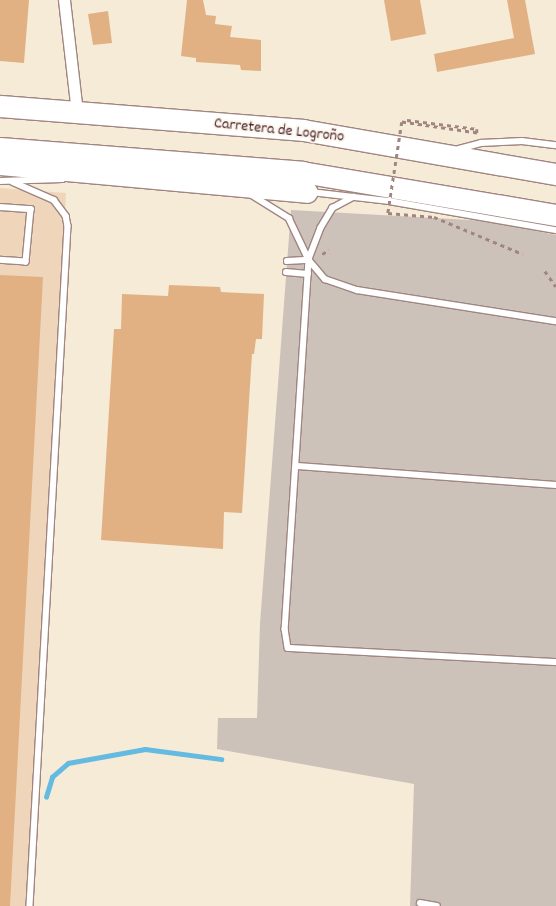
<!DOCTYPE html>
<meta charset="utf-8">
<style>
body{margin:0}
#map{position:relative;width:556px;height:906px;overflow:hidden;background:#f6ebd7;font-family:Dekko,sans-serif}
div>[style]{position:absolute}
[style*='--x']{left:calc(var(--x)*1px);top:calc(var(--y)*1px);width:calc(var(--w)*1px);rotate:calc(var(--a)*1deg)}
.built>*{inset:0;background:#efd6bb}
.industrial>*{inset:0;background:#cdc2b9}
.stream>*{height:4.5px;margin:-2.25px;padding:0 2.25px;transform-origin:2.25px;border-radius:2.25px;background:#64bae0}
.building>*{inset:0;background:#e1b184}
.path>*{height:2.5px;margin-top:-1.25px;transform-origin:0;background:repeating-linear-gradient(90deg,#a08581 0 4px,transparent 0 8px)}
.roads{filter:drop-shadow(1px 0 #a08581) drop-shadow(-1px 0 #a08581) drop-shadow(0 1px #a08581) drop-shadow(0 -1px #a08581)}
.lane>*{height:5.5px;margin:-2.75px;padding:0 2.75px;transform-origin:2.75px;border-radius:2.75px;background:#fff}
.street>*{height:11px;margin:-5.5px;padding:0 5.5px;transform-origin:5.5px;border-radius:5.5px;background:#fff}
.highway>*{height:21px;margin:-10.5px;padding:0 10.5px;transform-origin:10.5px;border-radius:10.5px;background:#fff}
.path-bridge>*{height:2.5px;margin-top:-1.25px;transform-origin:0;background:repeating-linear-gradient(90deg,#a08581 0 4px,transparent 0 8px)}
span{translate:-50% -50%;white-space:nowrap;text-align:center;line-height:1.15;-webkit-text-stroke:4px #fbf7ec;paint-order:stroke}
.street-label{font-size:16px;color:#4a1f2b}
</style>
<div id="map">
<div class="built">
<i style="clip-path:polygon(0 188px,66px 193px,34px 906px,0 906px)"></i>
</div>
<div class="industrial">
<i style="clip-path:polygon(291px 210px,488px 221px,556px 235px,556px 906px,410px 906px,414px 784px,217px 749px,218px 718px,257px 718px,260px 624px)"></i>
</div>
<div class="stream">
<i style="--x:46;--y:797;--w:21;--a:-73"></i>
<i style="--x:52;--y:777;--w:21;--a:-41"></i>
<i style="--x:68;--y:763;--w:78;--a:-10.3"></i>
<i style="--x:145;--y:749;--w:77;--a:7.5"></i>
</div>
<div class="building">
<i style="clip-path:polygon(0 0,29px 0,24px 63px,0 61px)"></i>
<i style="clip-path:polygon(187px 0,203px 0,206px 15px,216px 16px,215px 24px,232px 26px,230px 37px,261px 40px,261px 71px,241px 70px,240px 65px,196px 62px,196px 58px,181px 56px)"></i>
<i style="clip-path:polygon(384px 0,420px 0,426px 34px,391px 41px)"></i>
<i style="clip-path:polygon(507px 0,525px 0,535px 54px,437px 72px,434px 54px,514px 38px)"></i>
<i style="clip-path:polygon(108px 11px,112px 43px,93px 45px,88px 14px)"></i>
<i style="clip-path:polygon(0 275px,43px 277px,10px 906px,0 906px)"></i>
<i style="clip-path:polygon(169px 285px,220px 287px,221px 292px,264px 294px,262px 339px,256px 339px,254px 354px,252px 354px,242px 513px,224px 512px,223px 549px,101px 540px,114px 329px,121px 329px,122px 294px,168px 296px)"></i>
</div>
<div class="path">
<i style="--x:322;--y:254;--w:8;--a:-30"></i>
<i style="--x:545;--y:271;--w:19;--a:55"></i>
</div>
<div class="roads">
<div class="lane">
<i style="--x:459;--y:149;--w:23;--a:-15"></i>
<i style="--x:481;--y:143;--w:41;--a:-2.8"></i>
<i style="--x:522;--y:141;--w:34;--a:7"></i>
<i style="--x:0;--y:181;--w:62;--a:-1.8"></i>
<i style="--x:13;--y:182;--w:45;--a:23.7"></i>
<i style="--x:54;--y:200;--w:20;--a:53"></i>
<i style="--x:66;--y:216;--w:10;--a:79"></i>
<i style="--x:68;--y:226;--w:681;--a:93.2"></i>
<i style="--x:311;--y:192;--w:79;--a:6.6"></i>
<i style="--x:389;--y:201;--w:169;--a:9.9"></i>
<i style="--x:252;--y:195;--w:44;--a:31.9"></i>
<i style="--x:289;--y:218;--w:47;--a:64.5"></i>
<i style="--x:309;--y:260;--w:25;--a:50"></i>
<i style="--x:325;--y:279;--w:34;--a:19"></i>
<i style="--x:357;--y:290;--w:201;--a:8.9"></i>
<i style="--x:354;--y:197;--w:24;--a:152"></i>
<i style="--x:333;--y:208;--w:23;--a:121"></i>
<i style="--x:321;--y:228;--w:34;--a:111"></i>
<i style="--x:309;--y:260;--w:370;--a:93.7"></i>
<i style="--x:285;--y:629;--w:19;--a:81"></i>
<i style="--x:288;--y:648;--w:268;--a:3"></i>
<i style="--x:0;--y:207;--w:31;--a:4"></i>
<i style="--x:31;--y:209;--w:53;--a:95.4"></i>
<i style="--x:26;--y:262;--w:26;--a:-176"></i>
<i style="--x:287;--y:261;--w:22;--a:-3"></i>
<i style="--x:286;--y:272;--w:22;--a:5"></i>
<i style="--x:297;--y:466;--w:260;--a:4.2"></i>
<i style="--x:420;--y:903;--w:17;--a:10"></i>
</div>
<div class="street">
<i style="--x:64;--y:0;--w:113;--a:83.4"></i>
</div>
<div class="highway">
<i style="--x:0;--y:106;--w:304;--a:4.5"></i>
<i style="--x:303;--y:130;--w:257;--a:9.9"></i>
<i style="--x:0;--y:148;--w:303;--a:4.5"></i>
<i style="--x:302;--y:172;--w:258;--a:9.6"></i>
<i style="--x:0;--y:164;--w:308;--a:5.2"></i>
</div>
</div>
<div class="path-bridge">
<i style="--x:407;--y:120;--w:71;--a:7.3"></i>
<i style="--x:477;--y:129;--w:4;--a:90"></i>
<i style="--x:477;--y:133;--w:76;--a:-171.7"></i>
<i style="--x:402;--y:122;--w:92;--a:98.7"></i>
<i style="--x:388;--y:213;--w:46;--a:5"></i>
<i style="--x:434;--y:217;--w:96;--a:22.6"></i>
</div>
<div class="street-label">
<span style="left:279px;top:131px;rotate:6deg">Carretera de Logroño</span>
</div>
</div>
